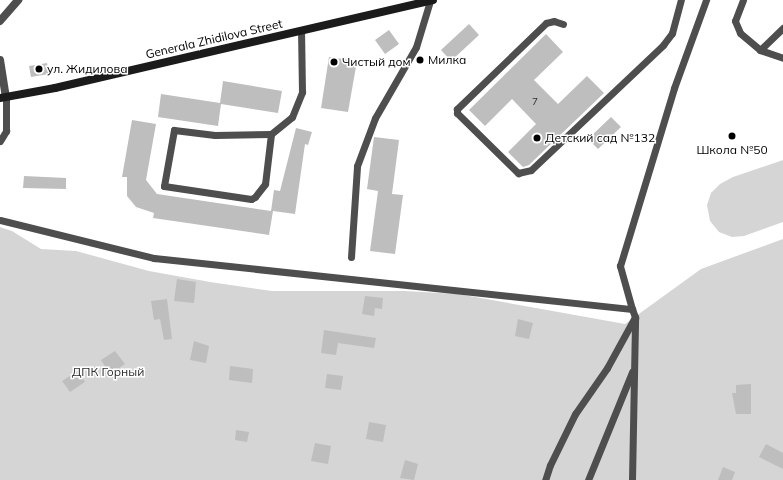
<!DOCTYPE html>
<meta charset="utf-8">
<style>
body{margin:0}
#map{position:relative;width:783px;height:480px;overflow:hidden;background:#fff;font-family:Mulish,sans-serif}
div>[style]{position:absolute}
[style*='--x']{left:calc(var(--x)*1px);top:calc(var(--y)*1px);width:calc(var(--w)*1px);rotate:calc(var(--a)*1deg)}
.green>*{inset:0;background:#d5d5d5}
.building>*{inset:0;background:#bebebe}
.lane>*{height:7px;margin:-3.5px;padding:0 3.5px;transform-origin:3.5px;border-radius:3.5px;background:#4e4e4e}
.street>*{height:8px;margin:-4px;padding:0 4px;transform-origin:4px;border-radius:4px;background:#4e4e4e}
.secondary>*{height:8px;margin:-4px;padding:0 4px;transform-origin:4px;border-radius:4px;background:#1b1b1b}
.dots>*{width:11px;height:11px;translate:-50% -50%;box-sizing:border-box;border:2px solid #fff;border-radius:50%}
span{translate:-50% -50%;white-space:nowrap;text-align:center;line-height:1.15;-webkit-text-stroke:3px #fff;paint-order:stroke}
.number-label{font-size:10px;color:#303030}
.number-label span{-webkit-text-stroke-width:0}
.street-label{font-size:12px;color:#000}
.poi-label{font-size:12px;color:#000}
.left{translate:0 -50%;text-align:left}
.park-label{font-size:12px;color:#2c2c2c}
</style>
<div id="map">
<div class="green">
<i style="clip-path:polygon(783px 160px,783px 222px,744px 236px,732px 237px,719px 232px,710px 221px,707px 205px,711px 193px,720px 184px,733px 177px)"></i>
<i style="clip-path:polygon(0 227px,12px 231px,41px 249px,76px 251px,149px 271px,210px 282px,272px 291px,404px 291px,458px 294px,625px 324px,701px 269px,783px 239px,783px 480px,0 480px)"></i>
</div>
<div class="building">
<i style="clip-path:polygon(469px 24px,479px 35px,451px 61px,441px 50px)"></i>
<i style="clip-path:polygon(389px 30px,399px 44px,385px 54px,375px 40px)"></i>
<i style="clip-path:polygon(546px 34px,563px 52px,534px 80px,558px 104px,587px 76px,604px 93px,529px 165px,523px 167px,508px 152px,536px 124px,512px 99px,485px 126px,469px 110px)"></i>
<i style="clip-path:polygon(329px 57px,357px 61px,348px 112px,321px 108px)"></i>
<i style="clip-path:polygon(47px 63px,49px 74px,31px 77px,29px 66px)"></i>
<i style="clip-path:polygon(223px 81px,282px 91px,278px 113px,221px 104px,218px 126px,158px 117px,161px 94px,220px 103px)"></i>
<i style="clip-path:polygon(611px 117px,621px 127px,598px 149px,588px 139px)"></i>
<i style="clip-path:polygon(132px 120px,156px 124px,146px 180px,157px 194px,271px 211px,274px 190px,280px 191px,296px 128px,312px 132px,308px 145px,305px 144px,295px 214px,273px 211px,269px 235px,153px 218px,154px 213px,136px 207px,127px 196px,127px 177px,122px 177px)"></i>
<i style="clip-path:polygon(374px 137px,399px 140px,392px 194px,403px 195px,395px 254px,370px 251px,378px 191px,367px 189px)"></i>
<i style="clip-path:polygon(24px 176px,66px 178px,66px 189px,23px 188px)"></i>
<i style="clip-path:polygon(177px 279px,196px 282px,194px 303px,174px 301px)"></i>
<i style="clip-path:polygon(365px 296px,383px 298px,382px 309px,375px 308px,374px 316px,362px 314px)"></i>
<i style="clip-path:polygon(167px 299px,172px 339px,164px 340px,160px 319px,154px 320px,151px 301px)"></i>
<i style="clip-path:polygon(518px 319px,533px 323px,529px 339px,515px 336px)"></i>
<i style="clip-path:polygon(324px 330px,376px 338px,374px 348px,338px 343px,336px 355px,321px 353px)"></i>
<i style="clip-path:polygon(194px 341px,209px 346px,206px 363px,190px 360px)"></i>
<i style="clip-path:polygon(115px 351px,125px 364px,110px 374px,101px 360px)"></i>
<i style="clip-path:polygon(230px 366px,253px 369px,252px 383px,229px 380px)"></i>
<i style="clip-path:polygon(78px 371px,85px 382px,70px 392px,62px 381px)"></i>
<i style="clip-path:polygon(327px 374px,343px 376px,341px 390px,325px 388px)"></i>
<i style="clip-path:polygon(751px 384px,751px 414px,736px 414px,732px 393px,736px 393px,736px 385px)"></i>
<i style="clip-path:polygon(369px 422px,386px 425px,383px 442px,366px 439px)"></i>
<i style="clip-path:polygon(236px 430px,249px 432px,247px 442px,235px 440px)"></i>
<i style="clip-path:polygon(315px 443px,331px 446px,328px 464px,311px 461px)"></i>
<i style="clip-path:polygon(766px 444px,783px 453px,783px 469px,759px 457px)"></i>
<i style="clip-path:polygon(405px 460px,418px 464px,414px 480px,400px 478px)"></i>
<i style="clip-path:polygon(723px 467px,735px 472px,732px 480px,718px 480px)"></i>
</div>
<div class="lane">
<i style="--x:743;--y:0;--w:22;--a:111"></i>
<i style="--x:735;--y:21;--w:13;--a:67"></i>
<i style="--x:740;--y:33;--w:26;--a:40"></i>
<i style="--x:760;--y:50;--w:24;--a:19"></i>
<i style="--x:563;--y:24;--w:9;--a:-162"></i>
<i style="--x:554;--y:21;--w:8;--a:166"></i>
<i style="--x:546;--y:23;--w:124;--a:136"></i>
<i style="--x:457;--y:109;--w:4;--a:90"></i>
<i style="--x:457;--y:113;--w:86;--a:44.5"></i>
<i style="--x:518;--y:173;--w:13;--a:-13"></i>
<i style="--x:531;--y:170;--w:182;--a:-43.4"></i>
<i style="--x:663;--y:45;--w:15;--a:-53"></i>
<i style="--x:672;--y:33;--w:34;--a:-75"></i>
<i style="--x:760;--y:50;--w:32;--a:-44"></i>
<i style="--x:271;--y:134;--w:50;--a:96.8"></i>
<i style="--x:265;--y:184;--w:16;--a:128"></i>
<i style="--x:255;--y:197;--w:4;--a:153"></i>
<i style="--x:251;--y:199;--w:88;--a:-171.5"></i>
<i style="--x:164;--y:186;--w:57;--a:-79.9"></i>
<i style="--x:174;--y:130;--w:41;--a:7"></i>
<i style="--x:215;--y:135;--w:56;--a:-1"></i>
<i style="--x:271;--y:134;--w:27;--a:-39"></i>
<i style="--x:292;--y:117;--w:27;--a:-68"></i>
<i style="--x:302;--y:92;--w:61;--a:-90.9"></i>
<i style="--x:0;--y:141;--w:12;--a:-59"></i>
<i style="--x:6;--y:131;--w:34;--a:-90"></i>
<i style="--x:0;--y:220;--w:159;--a:13.9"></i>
<i style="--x:154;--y:258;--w:481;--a:6.1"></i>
<i style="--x:632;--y:309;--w:9;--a:69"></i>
<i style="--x:635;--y:317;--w:58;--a:118.8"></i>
<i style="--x:607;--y:368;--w:56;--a:124.8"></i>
<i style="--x:575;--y:414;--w:57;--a:116.1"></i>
<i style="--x:550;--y:465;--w:16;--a:108"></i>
<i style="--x:351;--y:257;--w:91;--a:-86.2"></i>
<i style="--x:357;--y:166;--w:51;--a:-69.4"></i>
<i style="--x:375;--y:118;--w:82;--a:-60"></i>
<i style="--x:416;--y:47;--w:48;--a:-73.1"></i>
<i style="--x:632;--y:309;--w:45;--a:-105.6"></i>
<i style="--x:620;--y:266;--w:186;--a:-73.1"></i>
<i style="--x:674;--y:88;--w:94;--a:-70"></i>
<i style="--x:588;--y:480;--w:117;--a:-67.8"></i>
<i style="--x:632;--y:480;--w:162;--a:-88.9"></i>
</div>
<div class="street">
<i style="--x:0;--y:21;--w:28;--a:-49"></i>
<i style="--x:0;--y:60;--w:37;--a:81"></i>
</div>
<div class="secondary">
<i style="--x:0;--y:98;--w:56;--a:-10.3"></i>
<i style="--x:55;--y:88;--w:388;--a:-13.1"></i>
</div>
<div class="dots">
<i style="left:420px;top:60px;background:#000"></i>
<i style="left:334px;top:62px;background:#000"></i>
<i style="left:39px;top:69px;background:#000"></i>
<i style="left:732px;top:136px;background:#000"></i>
<i style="left:537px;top:138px;background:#000"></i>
</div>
<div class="number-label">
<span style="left:535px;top:102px">7</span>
</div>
<div class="street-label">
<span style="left:214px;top:39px;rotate:-13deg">Generala Zhidilova Street</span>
</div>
<div class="poi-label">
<span class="left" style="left:428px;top:60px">Милка</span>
<span class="left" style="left:342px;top:62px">Чистый дом</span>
<span class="left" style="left:47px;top:69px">ул. Жидилова</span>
<span class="left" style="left:545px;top:138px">Детский сад №132</span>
<span style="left:732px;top:150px">Школа №50</span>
</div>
<div class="park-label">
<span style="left:108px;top:372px">ДПК Горный</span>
</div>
</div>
